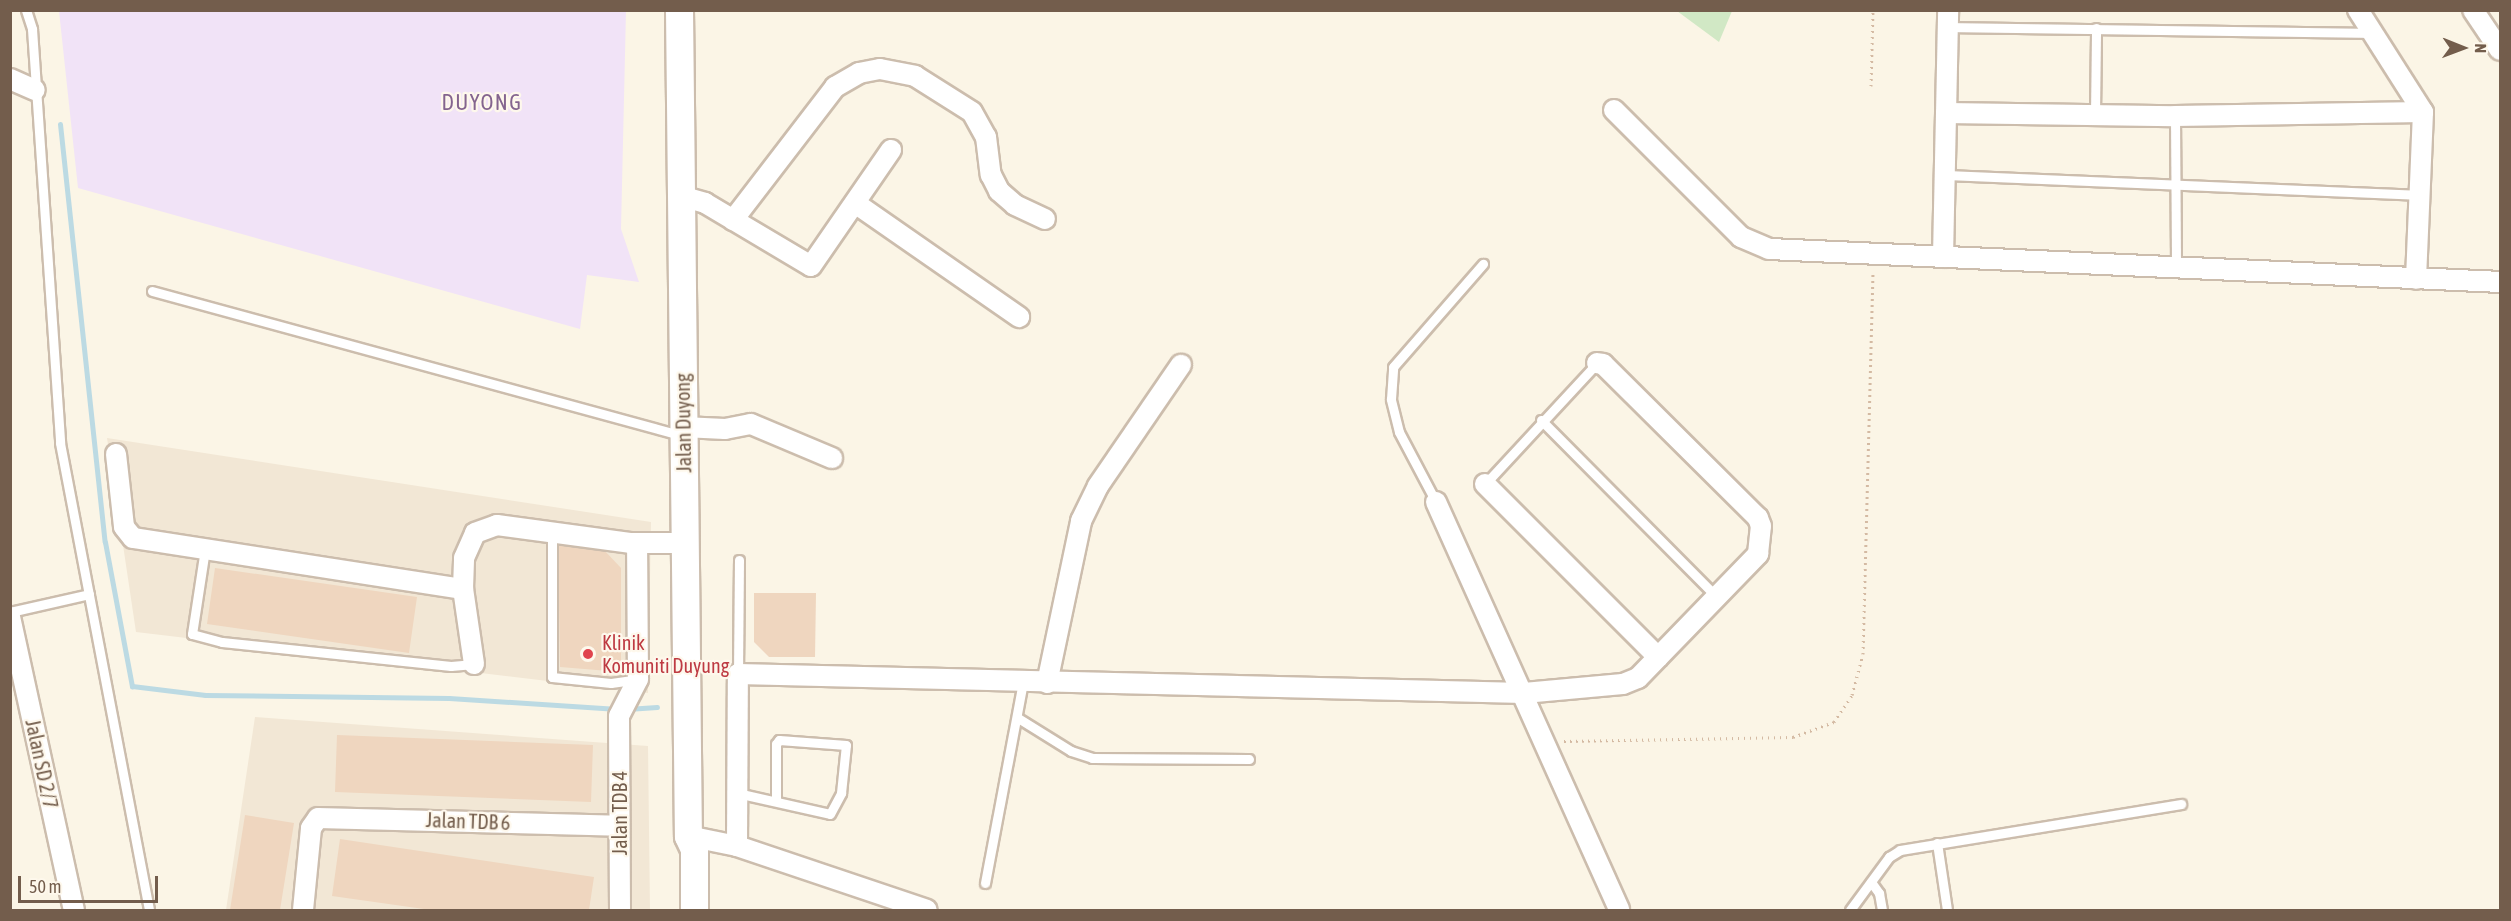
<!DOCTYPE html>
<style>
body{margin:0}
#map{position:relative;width:2511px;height:921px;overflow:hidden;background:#fbf5e6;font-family:"Asap Condensed",sans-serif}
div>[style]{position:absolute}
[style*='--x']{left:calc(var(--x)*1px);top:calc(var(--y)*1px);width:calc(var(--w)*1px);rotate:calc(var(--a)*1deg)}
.residential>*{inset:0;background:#f2e7d5}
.education>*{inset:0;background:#f1e3f7}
.green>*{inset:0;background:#d1e8c5}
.stream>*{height:5px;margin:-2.5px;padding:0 2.5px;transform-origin:2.5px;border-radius:2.5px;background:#bcdae3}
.building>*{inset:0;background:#efd6bf}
.path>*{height:3px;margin-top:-1.5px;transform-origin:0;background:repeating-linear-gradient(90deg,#d4baa3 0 1.5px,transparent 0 6px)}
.roads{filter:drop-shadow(2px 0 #ccbdad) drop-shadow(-2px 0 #ccbdad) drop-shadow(0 2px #ccbdad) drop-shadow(0 -2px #ccbdad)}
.lane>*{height:9px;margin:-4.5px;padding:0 4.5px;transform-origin:4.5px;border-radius:4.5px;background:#fff}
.street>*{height:20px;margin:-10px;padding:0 10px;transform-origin:10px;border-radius:10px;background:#fff}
.secondary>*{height:27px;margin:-13.5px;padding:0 13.5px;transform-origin:13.5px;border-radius:13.5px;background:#fff}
.dots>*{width:16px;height:16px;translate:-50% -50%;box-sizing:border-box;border:3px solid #fef8ec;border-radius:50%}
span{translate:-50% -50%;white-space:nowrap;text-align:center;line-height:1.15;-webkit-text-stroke:4.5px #fef8ec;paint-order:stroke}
.street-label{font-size:20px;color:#735d4c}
.health-label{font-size:20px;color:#be3a42}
.left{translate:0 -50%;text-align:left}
.quarter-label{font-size:22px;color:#84648f;letter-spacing:1.5px}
.frame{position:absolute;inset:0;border:12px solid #735d4c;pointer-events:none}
.north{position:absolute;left:2433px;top:18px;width:60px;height:60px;-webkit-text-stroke:4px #fef8ec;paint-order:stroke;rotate:91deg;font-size:16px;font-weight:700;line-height:24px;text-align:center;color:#735d4c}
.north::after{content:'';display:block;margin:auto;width:21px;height:27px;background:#735d4c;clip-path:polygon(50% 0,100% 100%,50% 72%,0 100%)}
.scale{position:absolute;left:18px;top:876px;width:140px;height:27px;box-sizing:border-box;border:3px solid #735d4c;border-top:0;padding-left:8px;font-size:18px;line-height:21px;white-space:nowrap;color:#735d4c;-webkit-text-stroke:4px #fef8ec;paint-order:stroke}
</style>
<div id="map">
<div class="residential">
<i style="clip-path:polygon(107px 438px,651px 522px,648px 693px,136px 632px)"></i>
<i style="clip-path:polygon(255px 717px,648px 746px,650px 910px,226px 910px)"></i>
</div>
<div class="education">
<i style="clip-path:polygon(59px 11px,626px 11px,621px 229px,639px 282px,587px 275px,580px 329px,78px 188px)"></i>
</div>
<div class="green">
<i style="clip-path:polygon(1677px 11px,1732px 11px,1719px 42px)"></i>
</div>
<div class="stream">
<i style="--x:60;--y:124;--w:420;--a:83.9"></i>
<i style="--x:105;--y:542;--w:147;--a:79.4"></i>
<i style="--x:132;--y:686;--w:74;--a:7"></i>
<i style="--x:205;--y:695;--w:244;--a:0.7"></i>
<i style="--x:449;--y:698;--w:169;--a:3.7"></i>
<i style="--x:627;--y:709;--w:30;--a:-4"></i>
</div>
<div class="building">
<i style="clip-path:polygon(558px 542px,604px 550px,621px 568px,621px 672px,560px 667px)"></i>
<i style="clip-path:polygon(215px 568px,417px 597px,409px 653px,207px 624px)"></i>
<i style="clip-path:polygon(754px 593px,816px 593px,815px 657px,769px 657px,754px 642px)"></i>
<i style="clip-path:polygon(337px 735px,593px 745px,591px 802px,335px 792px)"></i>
<i style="clip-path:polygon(245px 815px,294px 823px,280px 910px,230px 910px)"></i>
<i style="clip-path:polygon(340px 839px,594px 877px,589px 910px,431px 910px,332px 896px)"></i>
</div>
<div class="path">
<i style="--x:1871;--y:86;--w:76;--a:-88.5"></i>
<i style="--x:1564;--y:741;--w:229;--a:-1"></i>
<i style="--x:1793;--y:737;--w:44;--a:-20.1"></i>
<i style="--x:1834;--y:722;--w:32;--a:-56"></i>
<i style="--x:1852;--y:695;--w:42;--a:-75"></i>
<i style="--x:1863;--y:654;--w:383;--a:-88.5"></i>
</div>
<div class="roads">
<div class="lane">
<i style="--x:26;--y:10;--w:20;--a:72"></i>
<i style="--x:32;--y:29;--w:415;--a:86.1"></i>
<i style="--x:60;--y:443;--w:475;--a:79.2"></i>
<i style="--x:1948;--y:27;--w:424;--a:0.8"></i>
<i style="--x:2095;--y:115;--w:87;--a:-89.3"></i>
<i style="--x:2175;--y:116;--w:149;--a:89.6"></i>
<i style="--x:1945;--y:175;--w:473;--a:2.4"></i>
<i style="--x:152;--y:291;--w:547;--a:15.26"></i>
<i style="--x:1541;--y:420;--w:250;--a:45.2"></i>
<i style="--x:1485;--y:484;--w:165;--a:-47.2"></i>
<i style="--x:1436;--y:502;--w:79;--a:-117.9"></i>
<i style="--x:1399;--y:432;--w:34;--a:-104"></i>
<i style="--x:1391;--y:399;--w:32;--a:-86"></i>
<i style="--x:1393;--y:367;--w:137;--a:-48.9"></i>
<i style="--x:552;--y:532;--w:145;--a:90"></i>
<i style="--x:552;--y:677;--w:59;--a:5.8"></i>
<i style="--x:611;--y:683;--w:27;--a:-8"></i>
<i style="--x:205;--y:549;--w:86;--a:98.7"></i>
<i style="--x:192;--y:634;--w:31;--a:15"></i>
<i style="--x:222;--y:642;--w:230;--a:6"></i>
<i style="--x:451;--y:666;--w:23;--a:-5"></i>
<i style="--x:10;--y:612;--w:81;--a:-12.8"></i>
<i style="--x:738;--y:674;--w:114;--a:-89.5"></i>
<i style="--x:1018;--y:718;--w:62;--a:31.9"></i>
<i style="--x:1071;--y:751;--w:22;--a:18"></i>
<i style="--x:1092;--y:758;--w:157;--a:0.4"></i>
<i style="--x:737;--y:793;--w:95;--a:12.7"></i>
<i style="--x:830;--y:814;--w:24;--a:-62"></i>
<i style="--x:841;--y:793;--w:48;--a:-84.1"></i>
<i style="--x:846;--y:745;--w:67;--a:-175.7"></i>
<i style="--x:779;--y:740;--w:5;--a:127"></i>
<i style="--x:776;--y:744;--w:56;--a:90"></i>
<i style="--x:1937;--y:843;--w:68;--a:81.5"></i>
<i style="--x:1871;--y:882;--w:14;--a:54"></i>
<i style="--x:1879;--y:893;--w:17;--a:80"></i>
<i style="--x:985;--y:883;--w:205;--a:-79.3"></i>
<i style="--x:1850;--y:910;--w:66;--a:-53.7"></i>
<i style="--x:1889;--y:857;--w:13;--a:-32"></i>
<i style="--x:1900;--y:850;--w:285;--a:-9.3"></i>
</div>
<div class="street">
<i style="--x:2358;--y:10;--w:121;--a:57.5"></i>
<i style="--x:2423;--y:112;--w:167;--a:92.4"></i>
<i style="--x:2473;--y:10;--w:48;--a:56"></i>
<i style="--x:10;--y:79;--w:27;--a:24"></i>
<i style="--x:1614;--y:110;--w:180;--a:45"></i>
<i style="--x:1741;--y:237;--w:30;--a:23"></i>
<i style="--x:1769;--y:249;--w:732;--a:2.58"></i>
<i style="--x:1946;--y:113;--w:229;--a:0.8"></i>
<i style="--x:2175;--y:116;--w:248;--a:-0.9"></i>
<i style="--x:681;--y:196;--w:25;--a:16"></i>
<i style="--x:705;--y:203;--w:123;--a:30.7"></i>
<i style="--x:811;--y:266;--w:141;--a:-55.4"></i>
<i style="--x:855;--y:203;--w:200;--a:34.8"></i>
<i style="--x:733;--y:220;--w:168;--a:-52.5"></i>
<i style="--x:835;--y:87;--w:28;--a:-30"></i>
<i style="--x:859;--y:73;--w:21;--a:-11"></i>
<i style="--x:880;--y:69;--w:36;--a:11"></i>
<i style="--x:915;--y:76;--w:67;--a:32.3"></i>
<i style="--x:972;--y:112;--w:29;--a:61"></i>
<i style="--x:986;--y:137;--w:38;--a:83"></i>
<i style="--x:991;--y:175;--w:18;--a:63"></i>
<i style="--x:999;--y:191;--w:21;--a:41"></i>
<i style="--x:1015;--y:205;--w:33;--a:25"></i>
<i style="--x:1943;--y:257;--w:247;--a:-88.8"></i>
<i style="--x:683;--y:427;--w:42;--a:2.7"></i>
<i style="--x:725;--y:429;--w:26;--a:-11"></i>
<i style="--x:751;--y:424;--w:88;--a:22.8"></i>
<i style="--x:116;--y:454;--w:73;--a:83.7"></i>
<i style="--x:124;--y:527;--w:14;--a:51"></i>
<i style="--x:133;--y:538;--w:334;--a:8.8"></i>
<i style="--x:1485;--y:484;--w:245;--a:45"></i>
<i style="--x:1436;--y:502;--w:447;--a:65.8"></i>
<i style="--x:10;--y:617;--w:300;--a:77.7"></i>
<i style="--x:474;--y:664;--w:76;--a:-98.3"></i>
<i style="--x:463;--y:589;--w:31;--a:-88"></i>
<i style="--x:464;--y:558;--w:27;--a:-66"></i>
<i style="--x:475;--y:533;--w:23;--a:-20"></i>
<i style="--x:497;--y:525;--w:134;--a:7.7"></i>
<i style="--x:630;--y:543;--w:54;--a:0"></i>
<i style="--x:1047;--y:683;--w:166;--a:-78.1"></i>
<i style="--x:1081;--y:521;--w:39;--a:-64"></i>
<i style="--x:1098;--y:486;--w:147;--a:-55.6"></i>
<i style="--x:688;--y:836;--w:50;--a:11.5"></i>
<i style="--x:737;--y:846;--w:200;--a:18.6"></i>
<i style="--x:737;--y:846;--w:172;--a:-89.7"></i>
<i style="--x:738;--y:674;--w:786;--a:1.38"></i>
<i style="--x:1524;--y:693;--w:99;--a:-5.2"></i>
<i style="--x:1623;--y:684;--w:16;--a:-22"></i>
<i style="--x:1638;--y:678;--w:173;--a:-45.9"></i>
<i style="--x:1758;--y:554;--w:28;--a:-84"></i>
<i style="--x:1761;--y:526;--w:9;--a:-111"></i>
<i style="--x:1758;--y:518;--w:218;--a:-135.2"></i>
<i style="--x:1603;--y:364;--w:6;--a:-171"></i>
<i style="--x:303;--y:910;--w:82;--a:-84.4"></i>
<i style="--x:311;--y:828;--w:12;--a:-55"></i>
<i style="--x:318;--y:818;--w:300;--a:1.5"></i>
<i style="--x:620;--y:910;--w:194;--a:-90.3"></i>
<i style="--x:619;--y:716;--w:42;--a:-62.8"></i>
<i style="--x:638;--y:679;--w:136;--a:-90.4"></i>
</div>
<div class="secondary">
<i style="--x:679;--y:10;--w:826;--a:89.38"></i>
<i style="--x:688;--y:836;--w:14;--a:65"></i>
<i style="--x:694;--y:849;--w:61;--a:90"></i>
</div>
</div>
<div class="dots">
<i style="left:588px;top:654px;background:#e0444e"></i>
</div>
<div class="street-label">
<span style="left:683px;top:423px;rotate:-91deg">Jalan Duyong</span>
<span style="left:42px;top:764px;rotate:78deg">Jalan SD 2/7</span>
<span style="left:619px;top:813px;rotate:-90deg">Jalan TDB 4</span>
<span style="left:468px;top:821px;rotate:2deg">Jalan TDB 6</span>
</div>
<div class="health-label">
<span class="left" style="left:602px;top:654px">Klinik<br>Komuniti Duyung</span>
</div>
<div class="quarter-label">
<span style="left:482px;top:103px">DUYONG</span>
</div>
<div class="frame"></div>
<div class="north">N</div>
<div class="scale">50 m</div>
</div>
